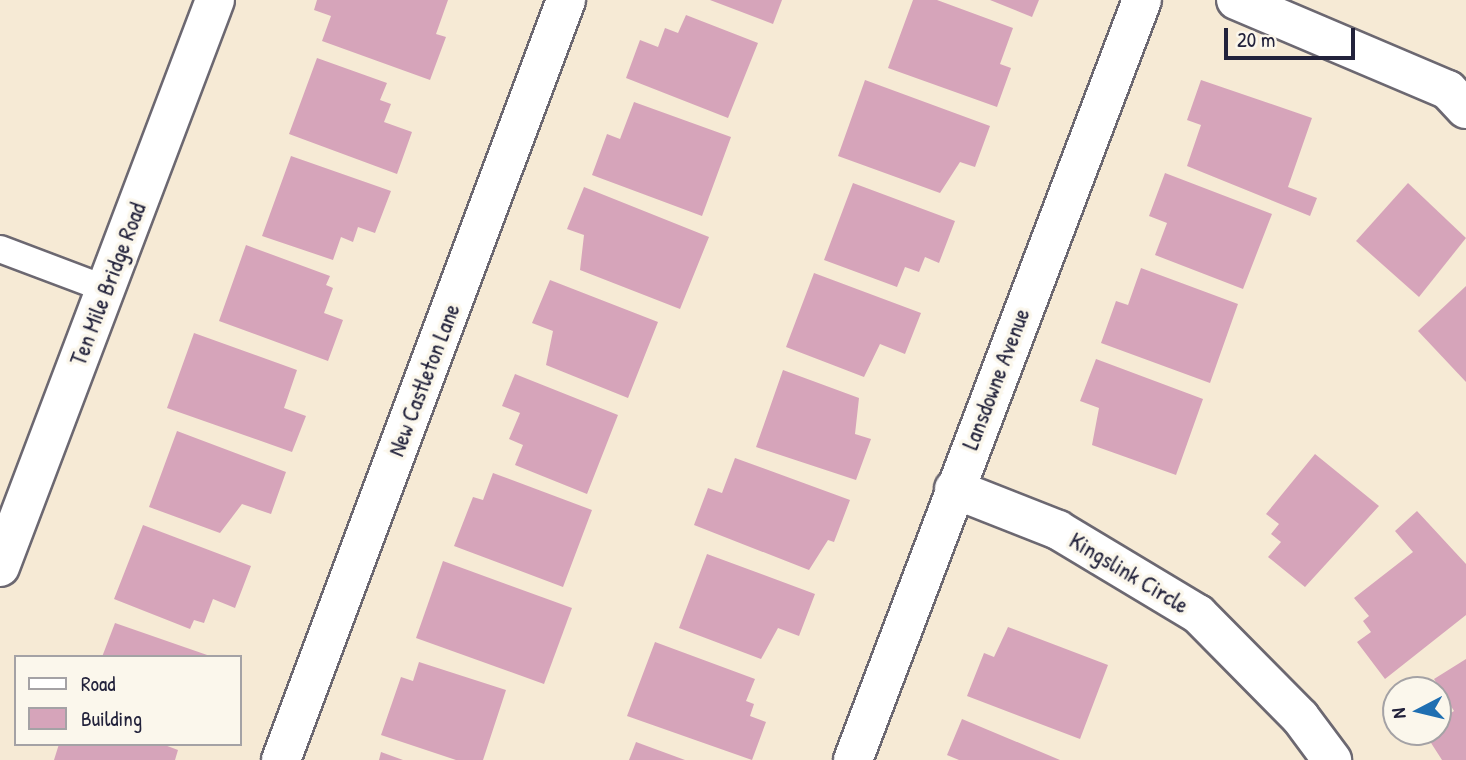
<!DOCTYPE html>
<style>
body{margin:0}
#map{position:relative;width:1466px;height:760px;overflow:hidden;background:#f6ead5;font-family:"Patrick Hand",sans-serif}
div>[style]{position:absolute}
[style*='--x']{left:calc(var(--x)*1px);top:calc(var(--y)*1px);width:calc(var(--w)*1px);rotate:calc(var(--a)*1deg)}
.building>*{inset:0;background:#d6a4ba}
.roads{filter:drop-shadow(2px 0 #6c6871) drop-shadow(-2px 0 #6c6871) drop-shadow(0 2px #6c6871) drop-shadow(0 -2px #6c6871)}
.service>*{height:26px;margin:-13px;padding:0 13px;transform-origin:13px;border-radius:13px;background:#fff}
.minor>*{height:38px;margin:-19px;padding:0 19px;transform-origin:19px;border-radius:19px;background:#fff}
span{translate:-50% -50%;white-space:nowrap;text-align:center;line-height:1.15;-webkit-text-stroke:7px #fbf7ec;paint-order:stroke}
.street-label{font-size:23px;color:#22223b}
.legend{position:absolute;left:14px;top:655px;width:228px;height:91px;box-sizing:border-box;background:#fbf7ec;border:2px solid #a4a2a5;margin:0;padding:9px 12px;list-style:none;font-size:21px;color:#22223b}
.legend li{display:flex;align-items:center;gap:14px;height:35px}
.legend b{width:35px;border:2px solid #a4a2a5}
.north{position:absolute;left:1382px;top:676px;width:70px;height:70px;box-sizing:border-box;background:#fbf7ec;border:2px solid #a4a2a5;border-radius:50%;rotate:263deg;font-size:19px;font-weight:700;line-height:28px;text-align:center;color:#22223b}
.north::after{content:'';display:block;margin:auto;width:24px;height:32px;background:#1f6fb2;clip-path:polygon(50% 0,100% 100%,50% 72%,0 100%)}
.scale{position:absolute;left:1224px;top:28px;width:131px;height:32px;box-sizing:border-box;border:4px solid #22223b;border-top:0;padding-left:9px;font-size:21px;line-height:24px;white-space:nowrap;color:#22223b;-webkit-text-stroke:5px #fbf7ec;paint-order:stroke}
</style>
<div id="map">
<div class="building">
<i style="clip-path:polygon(317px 0,448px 0,436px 34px,446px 37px,430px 80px,322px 41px,331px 16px,314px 10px)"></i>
<i style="clip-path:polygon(710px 0,782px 0,773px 24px)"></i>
<i style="clip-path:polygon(913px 0,937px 0,1013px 28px,1000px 64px,1011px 68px,997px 107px,888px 68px)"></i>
<i style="clip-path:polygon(990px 0,1039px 0,1032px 17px)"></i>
<i style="clip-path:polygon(686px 15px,758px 43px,728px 118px,626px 78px,640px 40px,658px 47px,665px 28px,678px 33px)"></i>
<i style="clip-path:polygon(317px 58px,387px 83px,380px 100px,391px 104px,384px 122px,412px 132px,397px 174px,289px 134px)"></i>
<i style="clip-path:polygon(865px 80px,990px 126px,975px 167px,960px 162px,940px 193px,838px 156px)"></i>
<i style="clip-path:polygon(1201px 80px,1312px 118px,1288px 187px,1317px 198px,1310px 216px,1187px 166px,1201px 125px,1187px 120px)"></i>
<i style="clip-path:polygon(634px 102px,731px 137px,702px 216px,592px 175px,607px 134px,620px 139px)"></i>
<i style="clip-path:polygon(291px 156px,391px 191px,375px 233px,358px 227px,353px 242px,341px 237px,333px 260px,262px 236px)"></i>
<i style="clip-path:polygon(1165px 173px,1272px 214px,1243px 289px,1155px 255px,1167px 223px,1149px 216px)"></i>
<i style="clip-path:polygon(853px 183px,955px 221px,939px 263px,925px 257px,919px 272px,905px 267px,897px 287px,824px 260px)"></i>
<i style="clip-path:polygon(1408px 183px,1466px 238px,1419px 297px,1356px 241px)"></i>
<i style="clip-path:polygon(584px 187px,709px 237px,680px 309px,580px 270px,584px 235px,567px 229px)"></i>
<i style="clip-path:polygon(246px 245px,330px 276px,326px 285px,333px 288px,324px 313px,343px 320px,328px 361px,219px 321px)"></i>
<i style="clip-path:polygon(1141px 268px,1238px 304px,1210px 383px,1101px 343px,1116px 301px,1128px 305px)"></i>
<i style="clip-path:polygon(814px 273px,921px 313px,905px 354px,880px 344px,864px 377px,786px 347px)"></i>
<i style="clip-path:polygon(550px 280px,658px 322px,628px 398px,546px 365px,553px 331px,532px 323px)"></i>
<i style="clip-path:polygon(1466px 286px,1466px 382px,1418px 331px)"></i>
<i style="clip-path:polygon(194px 333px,297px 370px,284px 408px,306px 416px,292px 452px,167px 408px)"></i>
<i style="clip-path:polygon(1096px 359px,1203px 399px,1176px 475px,1092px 445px,1099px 408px,1080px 401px)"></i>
<i style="clip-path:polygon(783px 370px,859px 398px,855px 434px,871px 439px,856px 480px,756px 447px)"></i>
<i style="clip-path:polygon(515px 374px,618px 415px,587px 494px,515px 465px,523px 445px,509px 439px,520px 413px,502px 406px)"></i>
<i style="clip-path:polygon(177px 431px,286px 472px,271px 514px,242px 504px,220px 533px,149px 507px)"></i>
<i style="clip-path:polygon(1315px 454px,1379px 506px,1305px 587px,1268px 557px,1281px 542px,1271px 534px,1279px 524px,1266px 514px)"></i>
<i style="clip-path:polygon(735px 458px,850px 500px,834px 542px,828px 540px,809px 570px,694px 525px,708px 488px,722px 493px)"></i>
<i style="clip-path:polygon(493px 473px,592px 510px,563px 587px,454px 546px,473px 497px,483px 500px)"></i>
<i style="clip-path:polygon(1417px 511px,1466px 564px,1466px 615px,1385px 679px,1357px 642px,1371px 632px,1363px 621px,1369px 616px,1354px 598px,1413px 552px,1395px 531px)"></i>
<i style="clip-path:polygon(143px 525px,251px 566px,235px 608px,213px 599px,204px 623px,194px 620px,190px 629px,114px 599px)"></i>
<i style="clip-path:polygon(707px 554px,815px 594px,799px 636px,778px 628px,761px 659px,679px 628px)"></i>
<i style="clip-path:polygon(443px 561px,572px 608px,544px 684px,416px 638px)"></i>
<i style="clip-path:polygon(115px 623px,210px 656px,210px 657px,102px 657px)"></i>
<i style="clip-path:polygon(1008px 627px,1108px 665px,1080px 739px,967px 696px,984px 653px,994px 657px)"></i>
<i style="clip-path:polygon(655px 642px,755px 679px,746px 701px,754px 704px,750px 716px,766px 722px,752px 760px,627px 716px)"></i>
<i style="clip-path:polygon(1466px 659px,1466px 760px,1442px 760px,1424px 732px,1438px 732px,1438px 721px,1454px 711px,1434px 679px)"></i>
<i style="clip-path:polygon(419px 662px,506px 690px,483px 760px,456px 760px,381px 735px,401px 677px,413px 681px)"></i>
<i style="clip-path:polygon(962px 719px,1060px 760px,959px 760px,947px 755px)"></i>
<i style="clip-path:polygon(636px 742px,685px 760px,629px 760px)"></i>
<i style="clip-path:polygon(59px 744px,162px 744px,178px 750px,175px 760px,54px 760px)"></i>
<i style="clip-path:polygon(381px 752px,403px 760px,379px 760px)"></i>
</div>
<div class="roads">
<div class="service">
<i style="--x:0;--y:249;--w:113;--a:20.7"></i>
</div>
<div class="minor">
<i style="--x:1236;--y:0;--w:230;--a:23"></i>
<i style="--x:1448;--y:90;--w:26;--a:47"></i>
<i style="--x:954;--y:489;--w:112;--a:21.5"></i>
<i style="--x:1058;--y:530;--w:163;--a:31"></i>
<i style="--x:1198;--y:614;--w:145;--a:45.3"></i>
<i style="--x:1300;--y:717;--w:54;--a:53.3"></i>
<i style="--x:0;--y:567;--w:606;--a:-69.23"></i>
<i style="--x:281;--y:760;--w:812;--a:-69.44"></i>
<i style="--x:853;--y:760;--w:813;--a:-69.18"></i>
</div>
</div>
<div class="street-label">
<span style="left:108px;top:284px;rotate:-69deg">Ten Mile Bridge Road</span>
<span style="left:996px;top:379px;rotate:-69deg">Lansdowne Avenue</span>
<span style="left:424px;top:380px;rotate:-69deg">New Castleton Lane</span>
<span style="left:1129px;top:573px;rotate:31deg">Kingslink Circle</span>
</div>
<ul class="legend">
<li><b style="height:9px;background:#fff"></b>Road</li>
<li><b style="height:19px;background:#d6a4ba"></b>Building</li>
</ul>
<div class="north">N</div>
<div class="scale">20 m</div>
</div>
